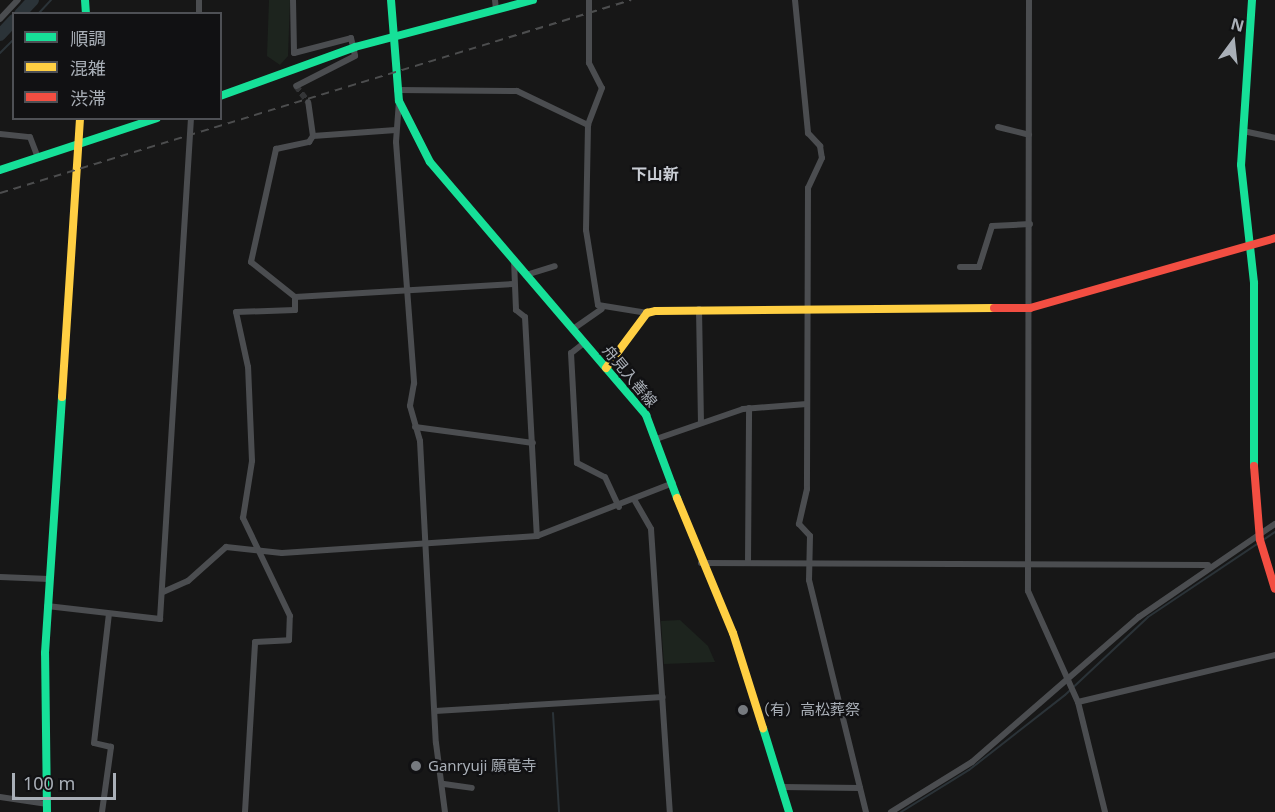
<!DOCTYPE html>
<meta charset="utf-8">
<style>
body{margin:0}
#map{position:relative;width:1275px;height:812px;overflow:hidden;background:#171717;font-family:"Noto Sans","Noto Sans JP",sans-serif}
div>[style]{position:absolute}
[style*='--x']{left:calc(var(--x)*1px);top:calc(var(--y)*1px);width:calc(var(--w)*1px);rotate:calc(var(--a)*1deg)}
.green>*{inset:0;background:#1d241e}
.stream>*{height:2px;margin:-1px;padding:0 1px;transform-origin:1px;border-radius:1px;background:#2b3338}
.river>*{height:12px;margin:-6px;padding:0 6px;transform-origin:6px;border-radius:6px;background:#2b3338}
.street-tunnel>*{height:6px;margin-top:-3px;transform-origin:0;background:repeating-linear-gradient(90deg,#343537 0 6px,transparent 0 9px)}
.street>*{height:6px;margin:-3px;padding:0 3px;transform-origin:3px;border-radius:3px;background:#4b4d50}
.fast>*{height:8px;margin:-4px;padding:0 4px;transform-origin:4px;border-radius:4px;background:#16e098}
.slow>*{height:8px;margin:-4px;padding:0 4px;transform-origin:4px;border-radius:4px;background:#ffcf43}
.jam>*{height:8px;margin:-4px;padding:0 4px;transform-origin:4px;border-radius:4px;background:#f24e42}
.rail>*{height:2px;margin-top:-1px;transform-origin:0;background:repeating-linear-gradient(90deg,#4c4d4e 0 8px,transparent 0 14px)}
.dots>*{width:16px;height:16px;translate:-50% -50%;box-sizing:border-box;border:3px solid #111113;border-radius:50%}
span{translate:-50% -50%;white-space:nowrap;text-align:center;line-height:1.15;-webkit-text-stroke:4.5px #111113;paint-order:stroke}
.street-label{font-size:15px;color:#a9afb7}
.poi-label{font-size:15px;color:#a9afb7}
.left{translate:0 -50%;text-align:left}
.neighbourhood-label{font-size:16px;color:#c9cdd4;font-weight:700}
.legend{position:absolute;left:12px;top:12px;width:210px;height:108px;box-sizing:border-box;background:#111113;border:2px solid #4e5055;margin:0;padding:8px 10px;list-style:none;font-size:18px;color:#a9afb7}
.legend li{display:flex;align-items:center;gap:12px;height:30px}
.legend b{width:30px;border:2px solid #4e5055}
.north{position:absolute;left:1203px;top:12px;width:60px;height:60px;-webkit-text-stroke:4px #111113;paint-order:stroke;rotate:15deg;font-size:16px;font-weight:700;line-height:24px;text-align:center;color:#a9afb7}
.north::after{content:'';display:block;margin:auto;width:21px;height:27px;background:#a9afb7;clip-path:polygon(50% 0,100% 100%,50% 72%,0 100%)}
.scale{position:absolute;left:12px;top:773px;width:104px;height:27px;box-sizing:border-box;border:3px solid #a9afb7;border-top:0;padding-left:8px;font-size:18px;line-height:21px;white-space:nowrap;color:#a9afb7;-webkit-text-stroke:4px #111113;paint-order:stroke}
</style>
<div id="map">
<div class="green">
<i style="clip-path:polygon(269px 0,290px 0,288px 56px,280px 65px,267px 56px)"></i>
<i style="clip-path:polygon(680px 620px,708px 646px,715px 662px,664px 664px,661px 621px)"></i>
</div>
<div class="stream">
<i style="--x:38;--y:14;--w:19;--a:-47"></i>
<i style="--x:0;--y:53;--w:20;--a:-45"></i>
<i style="--x:553;--y:713;--w:99;--a:86.5"></i>
<i style="--x:901;--y:812;--w:80;--a:-31.7"></i>
<i style="--x:969;--y:770;--w:122;--a:-38"></i>
<i style="--x:1065;--y:695;--w:114;--a:-43.2"></i>
<i style="--x:1148;--y:617;--w:153;--a:-33.8"></i>
</div>
<div class="river">
<i style="--x:20;--y:14;--w:19;--a:-47"></i>
<i style="--x:0;--y:35;--w:21;--a:-47"></i>
</div>
<div class="street-tunnel">
<i style="--x:296;--y:86;--w:20;--a:53"></i>
</div>
<div class="street">
<i style="--x:293;--y:0;--w:53;--a:88.9"></i>
<i style="--x:294;--y:53;--w:59;--a:-14.7"></i>
<i style="--x:351;--y:38;--w:18;--a:77"></i>
<i style="--x:355;--y:56;--w:66;--a:153"></i>
<i style="--x:495;--y:0;--w:9;--a:84"></i>
<i style="--x:589;--y:0;--w:63;--a:90"></i>
<i style="--x:589;--y:63;--w:28;--a:63"></i>
<i style="--x:602;--y:88;--w:40;--a:111"></i>
<i style="--x:588;--y:125;--w:105;--a:91.1"></i>
<i style="--x:586;--y:230;--w:76;--a:80.9"></i>
<i style="--x:598;--y:305;--w:50;--a:9.3"></i>
<i style="--x:795;--y:0;--w:134;--a:84.4"></i>
<i style="--x:808;--y:133;--w:18;--a:47"></i>
<i style="--x:820;--y:146;--w:12;--a:81"></i>
<i style="--x:822;--y:158;--w:33;--a:115"></i>
<i style="--x:808;--y:188;--w:301;--a:90.2"></i>
<i style="--x:807;--y:489;--w:36;--a:103"></i>
<i style="--x:799;--y:524;--w:16;--a:47"></i>
<i style="--x:810;--y:536;--w:44;--a:91.3"></i>
<i style="--x:809;--y:580;--w:239;--a:76.2"></i>
<i style="--x:1029;--y:0;--w:591;--a:90.1"></i>
<i style="--x:1028;--y:591;--w:122;--a:65.8"></i>
<i style="--x:1078;--y:702;--w:113;--a:76.2"></i>
<i style="--x:199;--y:14;--w:14;--a:-90"></i>
<i style="--x:0;--y:19;--w:26;--a:-47"></i>
<i style="--x:397;--y:90;--w:120;--a:0.5"></i>
<i style="--x:517;--y:91;--w:79;--a:25.6"></i>
<i style="--x:399;--y:101;--w:41;--a:94.2"></i>
<i style="--x:396;--y:142;--w:242;--a:85.7"></i>
<i style="--x:414;--y:383;--w:23;--a:100"></i>
<i style="--x:410;--y:406;--w:36;--a:74"></i>
<i style="--x:420;--y:441;--w:302;--a:87"></i>
<i style="--x:436;--y:743;--w:70;--a:82.6"></i>
<i style="--x:998;--y:127;--w:32;--a:14"></i>
<i style="--x:1243;--y:131;--w:33;--a:12"></i>
<i style="--x:0;--y:134;--w:30;--a:6"></i>
<i style="--x:30;--y:137;--w:22;--a:69"></i>
<i style="--x:313;--y:136;--w:83;--a:-4.1"></i>
<i style="--x:514;--y:260;--w:50;--a:87.7"></i>
<i style="--x:516;--y:310;--w:11;--a:38"></i>
<i style="--x:525;--y:317;--w:219;--a:86.9"></i>
<i style="--x:960;--y:267;--w:19;--a:0"></i>
<i style="--x:979;--y:267;--w:43;--a:-72.4"></i>
<i style="--x:992;--y:226;--w:38;--a:-3"></i>
<i style="--x:526;--y:275;--w:30;--a:-17"></i>
<i style="--x:295;--y:297;--w:219;--a:-3.4"></i>
<i style="--x:699;--y:309;--w:114;--a:89"></i>
<i style="--x:573;--y:329;--w:35;--a:-35"></i>
<i style="--x:584;--y:343;--w:16;--a:142"></i>
<i style="--x:571;--y:353;--w:110;--a:86.9"></i>
<i style="--x:577;--y:463;--w:31;--a:27"></i>
<i style="--x:605;--y:477;--w:33;--a:65"></i>
<i style="--x:415;--y:427;--w:119;--a:7.7"></i>
<i style="--x:659;--y:438;--w:89;--a:-19"></i>
<i style="--x:743;--y:409;--w:64;--a:-4.5"></i>
<i style="--x:635;--y:501;--w:32;--a:60"></i>
<i style="--x:651;--y:529;--w:284;--a:86.2"></i>
<i style="--x:701;--y:563;--w:507;--a:0.23"></i>
<i style="--x:748;--y:563;--w:155;--a:-89.6"></i>
<i style="--x:0;--y:577;--w:49;--a:2.3"></i>
<i style="--x:163;--y:592;--w:27;--a:-24"></i>
<i style="--x:188;--y:581;--w:51;--a:-41.8"></i>
<i style="--x:226;--y:547;--w:56;--a:6.1"></i>
<i style="--x:282;--y:553;--w:256;--a:-3.8"></i>
<i style="--x:537;--y:536;--w:146;--a:-21.3"></i>
<i style="--x:47;--y:606;--w:114;--a:6.6"></i>
<i style="--x:160;--y:619;--w:502;--a:-86.46"></i>
<i style="--x:1078;--y:702;--w:203;--a:-13.4"></i>
<i style="--x:435;--y:711;--w:228;--a:-3.5"></i>
<i style="--x:444;--y:784;--w:28;--a:8"></i>
<i style="--x:782;--y:787;--w:78;--a:0.7"></i>
<i style="--x:0;--y:797;--w:48;--a:8.5"></i>
<i style="--x:102;--y:812;--w:66;--a:-82.1"></i>
<i style="--x:111;--y:747;--w:17;--a:-167"></i>
<i style="--x:94;--y:743;--w:130;--a:-83.4"></i>
<i style="--x:245;--y:812;--w:170;--a:-86.6"></i>
<i style="--x:255;--y:642;--w:34;--a:-3"></i>
<i style="--x:289;--y:640;--w:24;--a:-88"></i>
<i style="--x:290;--y:616;--w:109;--a:-115.6"></i>
<i style="--x:243;--y:518;--w:58;--a:-81"></i>
<i style="--x:252;--y:461;--w:94;--a:-92.4"></i>
<i style="--x:248;--y:367;--w:56;--a:-102.3"></i>
<i style="--x:236;--y:312;--w:59;--a:-1.9"></i>
<i style="--x:295;--y:310;--w:13;--a:-90"></i>
<i style="--x:295;--y:297;--w:56;--a:-141.5"></i>
<i style="--x:251;--y:262;--w:116;--a:-77.5"></i>
<i style="--x:276;--y:149;--w:34;--a:-12"></i>
<i style="--x:309;--y:142;--w:7;--a:-56"></i>
<i style="--x:313;--y:136;--w:34;--a:-98"></i>
<i style="--x:891;--y:812;--w:95;--a:-31.7"></i>
<i style="--x:972;--y:762;--w:221;--a:-41"></i>
<i style="--x:1139;--y:617;--w:165;--a:-34.4"></i>
</div>
<div class="fast">
<i style="--x:85;--y:0;--w:14;--a:86"></i>
<i style="--x:391;--y:0;--w:101;--a:85.5"></i>
<i style="--x:399;--y:101;--w:68;--a:63.1"></i>
<i style="--x:430;--y:162;--w:333;--a:49.5"></i>
<i style="--x:646;--y:415;--w:89;--a:69.5"></i>
<i style="--x:1252;--y:0;--w:165;--a:93.8"></i>
<i style="--x:1241;--y:165;--w:119;--a:83.7"></i>
<i style="--x:1254;--y:283;--w:183;--a:90"></i>
<i style="--x:220;--y:96;--w:144;--a:-19.9"></i>
<i style="--x:355;--y:47;--w:184;--a:-14.8"></i>
<i style="--x:0;--y:170;--w:165;--a:-18.3"></i>
<i style="--x:763;--y:728;--w:88;--a:72.8"></i>
<i style="--x:47;--y:812;--w:159;--a:-90.7"></i>
<i style="--x:45;--y:653;--w:257;--a:-86.2"></i>
</div>
<div class="slow">
<i style="--x:606;--y:368;--w:69;--a:-53.3"></i>
<i style="--x:647;--y:313;--w:9;--a:-13"></i>
<i style="--x:656;--y:311;--w:338;--a:-0.5"></i>
<i style="--x:62;--y:397;--w:280;--a:-86.3"></i>
<i style="--x:677;--y:498;--w:146;--a:67.5"></i>
<i style="--x:733;--y:633;--w:100;--a:72.5"></i>
</div>
<div class="jam">
<i style="--x:994;--y:308;--w:36;--a:0"></i>
<i style="--x:1030;--y:308;--w:255;--a:-15.9"></i>
<i style="--x:1254;--y:466;--w:74;--a:85.4"></i>
<i style="--x:1260;--y:540;--w:51;--a:73"></i>
</div>
<div class="rail">
<i style="--x:0;--y:193;--w:660;--a:-17.01"></i>
</div>
<div class="dots">
<i style="left:743px;top:710px;background:#767a7f"></i>
<i style="left:416px;top:766px;background:#767a7f"></i>
</div>
<div class="street-label">
<span style="left:630px;top:376px;rotate:50deg">舟見入善線</span>
</div>
<div class="poi-label">
<span class="left" style="left:755px;top:710px">（有）高松葬祭</span>
<span class="left" style="left:428px;top:766px">Ganryuji 願竜寺</span>
</div>
<div class="neighbourhood-label">
<span style="left:655px;top:174px">下山新</span>
</div>
<ul class="legend">
<li><b style="height:8px;background:#16e098"></b>順調</li>
<li><b style="height:8px;background:#ffcf43"></b>混雑</li>
<li><b style="height:8px;background:#f24e42"></b>渋滞</li>
</ul>
<div class="north">N</div>
<div class="scale">100 m</div>
</div>
